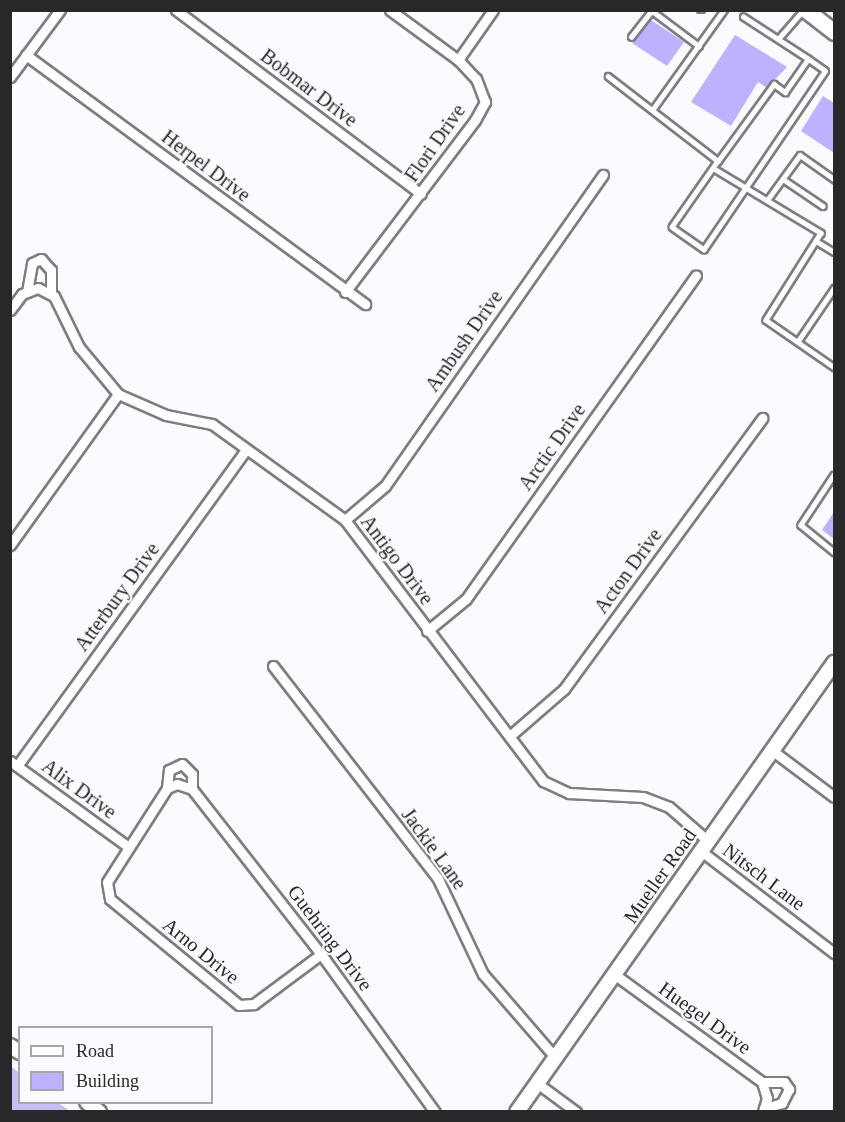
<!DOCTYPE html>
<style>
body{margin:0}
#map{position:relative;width:845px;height:1122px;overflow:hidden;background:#fbfafe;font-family:Georgia,serif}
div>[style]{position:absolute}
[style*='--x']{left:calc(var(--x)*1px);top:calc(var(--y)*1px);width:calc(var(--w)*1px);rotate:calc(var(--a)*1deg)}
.green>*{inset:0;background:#c7bff4}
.building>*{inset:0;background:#bfb1ff}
.roads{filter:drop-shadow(2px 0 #7e7d82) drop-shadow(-2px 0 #7e7d82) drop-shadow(0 2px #7e7d82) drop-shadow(0 -2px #7e7d82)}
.lane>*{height:4.5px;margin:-2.25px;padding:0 2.25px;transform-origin:2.25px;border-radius:2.25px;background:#fff}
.street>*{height:9px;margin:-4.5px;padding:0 4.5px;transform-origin:4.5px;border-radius:4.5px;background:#fff}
.secondary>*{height:14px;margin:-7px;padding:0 7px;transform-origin:7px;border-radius:7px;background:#fff}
.primary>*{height:15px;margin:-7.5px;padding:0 7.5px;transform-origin:7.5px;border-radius:7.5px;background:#fff}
span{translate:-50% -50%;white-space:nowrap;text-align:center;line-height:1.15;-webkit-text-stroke:4.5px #fbfafe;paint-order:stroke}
.street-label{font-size:20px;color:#28282a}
.frame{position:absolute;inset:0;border:12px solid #28282a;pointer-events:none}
.legend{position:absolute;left:18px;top:1026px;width:195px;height:78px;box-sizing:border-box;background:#fbfafe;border:2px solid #a7a6a9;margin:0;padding:8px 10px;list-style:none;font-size:18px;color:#28282a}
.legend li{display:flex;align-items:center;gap:12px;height:30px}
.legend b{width:30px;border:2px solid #a7a6a9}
</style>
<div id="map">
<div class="green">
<i style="clip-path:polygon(11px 1066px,19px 1073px,20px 1102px,58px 1103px,70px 1111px,11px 1111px)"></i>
</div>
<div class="building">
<i style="clip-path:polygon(648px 18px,684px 42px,667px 66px,632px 43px)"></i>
<i style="clip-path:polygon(735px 35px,787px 67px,767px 88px,758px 82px,731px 126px,691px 102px)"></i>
<i style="clip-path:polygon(823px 96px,834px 103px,834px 153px,801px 131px)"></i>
<i style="clip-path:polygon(834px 512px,834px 539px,822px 530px)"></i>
</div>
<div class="roads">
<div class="lane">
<i style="--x:651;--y:10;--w:60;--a:36.9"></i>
<i style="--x:700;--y:10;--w:2;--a:0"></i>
<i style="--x:631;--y:37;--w:33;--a:-52"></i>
<i style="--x:779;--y:38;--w:37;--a:-49"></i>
<i style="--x:608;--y:76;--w:139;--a:37.7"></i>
<i style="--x:718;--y:161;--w:95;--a:-54"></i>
<i style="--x:774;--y:84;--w:14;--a:36"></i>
<i style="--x:785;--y:92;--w:40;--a:-55.1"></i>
<i style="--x:808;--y:59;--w:77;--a:-147.1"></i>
<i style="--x:653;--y:109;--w:122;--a:-54.4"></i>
<i style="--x:718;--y:161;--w:80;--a:124.9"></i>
<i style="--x:672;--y:227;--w:39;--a:35"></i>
<i style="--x:704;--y:249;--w:215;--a:-55.8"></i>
<i style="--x:825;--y:71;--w:21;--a:-145"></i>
<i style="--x:713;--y:168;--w:126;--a:31"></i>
<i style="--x:821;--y:233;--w:103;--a:122.3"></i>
<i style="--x:766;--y:320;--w:83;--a:34.7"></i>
<i style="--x:783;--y:179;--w:48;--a:34"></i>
<i style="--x:768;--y:199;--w:54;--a:-54"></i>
<i style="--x:800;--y:155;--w:42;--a:35.2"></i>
<i style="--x:816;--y:241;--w:21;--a:31"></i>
<i style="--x:798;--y:341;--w:64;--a:-55.8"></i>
<i style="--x:834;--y:475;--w:60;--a:123.4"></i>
<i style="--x:801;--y:525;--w:43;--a:39.3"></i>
</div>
<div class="street">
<i style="--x:176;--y:10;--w:306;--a:36.9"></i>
<i style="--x:390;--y:10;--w:84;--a:36.3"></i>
<i style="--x:26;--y:55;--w:421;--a:36.3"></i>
<i style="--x:10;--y:77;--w:84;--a:-53.3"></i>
<i style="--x:27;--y:292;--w:29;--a:-80"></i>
<i style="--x:32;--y:263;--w:10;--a:-24"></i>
<i style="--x:41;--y:259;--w:15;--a:48"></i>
<i style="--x:51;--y:270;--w:24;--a:90"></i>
<i style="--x:345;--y:292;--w:216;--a:-52.9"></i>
<i style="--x:475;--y:120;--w:21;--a:-61"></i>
<i style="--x:485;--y:102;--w:25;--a:-111"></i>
<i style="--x:476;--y:79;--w:26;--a:-133"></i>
<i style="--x:458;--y:60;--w:61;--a:-55"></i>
<i style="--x:10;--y:310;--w:20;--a:-53"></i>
<i style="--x:22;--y:294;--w:17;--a:-21"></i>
<i style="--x:38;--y:288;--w:18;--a:27"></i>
<i style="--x:54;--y:296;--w:57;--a:63.9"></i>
<i style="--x:79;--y:347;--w:61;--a:50.3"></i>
<i style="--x:118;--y:394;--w:52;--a:23.6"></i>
<i style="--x:166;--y:415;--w:47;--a:11.1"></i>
<i style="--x:212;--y:424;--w:164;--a:35.8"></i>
<i style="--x:345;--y:520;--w:328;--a:52.8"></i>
<i style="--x:543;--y:781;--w:29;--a:25"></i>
<i style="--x:569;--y:793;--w:74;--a:3.1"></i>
<i style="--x:643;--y:797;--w:28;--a:21"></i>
<i style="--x:669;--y:807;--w:52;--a:41.1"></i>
<i style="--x:345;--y:520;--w:52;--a:-40.4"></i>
<i style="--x:385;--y:486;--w:380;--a:-55"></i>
<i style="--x:10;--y:545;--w:186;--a:-54.4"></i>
<i style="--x:427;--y:631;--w:50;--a:-39.4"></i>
<i style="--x:466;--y:599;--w:397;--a:-54.6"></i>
<i style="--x:273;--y:666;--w:269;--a:52.2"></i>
<i style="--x:438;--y:879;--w:105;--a:64.7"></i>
<i style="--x:483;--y:974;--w:110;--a:49.1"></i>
<i style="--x:512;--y:734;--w:69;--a:-40.9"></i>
<i style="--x:564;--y:689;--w:336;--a:-53.8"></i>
<i style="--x:773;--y:751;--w:76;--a:37"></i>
<i style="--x:10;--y:761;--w:145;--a:36"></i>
<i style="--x:17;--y:766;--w:390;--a:-54.1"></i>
<i style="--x:167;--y:788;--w:18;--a:-84"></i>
<i style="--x:169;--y:770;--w:14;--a:-25"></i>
<i style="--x:182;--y:764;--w:14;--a:45"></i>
<i style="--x:192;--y:774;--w:15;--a:90"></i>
<i style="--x:701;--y:851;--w:168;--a:37.5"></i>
<i style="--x:321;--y:954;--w:84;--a:143.3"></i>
<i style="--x:254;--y:1004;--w:15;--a:176"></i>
<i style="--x:239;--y:1005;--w:167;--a:-140.6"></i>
<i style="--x:110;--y:899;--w:17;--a:-100"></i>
<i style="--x:107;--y:882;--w:112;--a:-57.4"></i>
<i style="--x:167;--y:788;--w:11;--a:-22"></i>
<i style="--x:177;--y:784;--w:16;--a:18"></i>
<i style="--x:192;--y:789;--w:209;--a:52"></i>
<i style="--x:321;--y:954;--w:195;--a:54.2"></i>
<i style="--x:614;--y:974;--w:183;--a:36.1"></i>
<i style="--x:762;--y:1082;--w:17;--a:73"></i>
<i style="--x:767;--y:1098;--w:15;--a:106"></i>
<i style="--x:762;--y:1082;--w:22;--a:0"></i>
<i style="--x:784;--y:1082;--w:9;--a:54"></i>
<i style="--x:789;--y:1089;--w:16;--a:117"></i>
<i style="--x:782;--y:1103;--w:19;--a:164"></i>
<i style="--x:537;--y:1083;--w:49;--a:36.6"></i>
</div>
<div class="secondary">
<i style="--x:10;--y:1046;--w:12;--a:31"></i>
<i style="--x:87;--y:1102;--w:16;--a:40"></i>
<i style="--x:517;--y:1112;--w:550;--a:-54.78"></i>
</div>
<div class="primary">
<i style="--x:806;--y:10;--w:36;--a:38"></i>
</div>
</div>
<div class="street-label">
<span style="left:309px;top:88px;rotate:37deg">Bobmar Drive</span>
<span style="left:435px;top:143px;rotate:-55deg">Flori Drive</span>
<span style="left:206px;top:166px;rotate:37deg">Herpel Drive</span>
<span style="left:464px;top:341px;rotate:-55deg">Ambush Drive</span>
<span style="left:552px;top:447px;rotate:-55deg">Arctic Drive</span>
<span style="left:397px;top:560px;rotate:53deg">Antigo Drive</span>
<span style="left:628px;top:571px;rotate:-54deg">Acton Drive</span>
<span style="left:117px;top:597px;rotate:-54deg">Atterbury Drive</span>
<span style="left:79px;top:789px;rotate:36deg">Alix Drive</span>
<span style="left:434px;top:849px;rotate:54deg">Jackie Lane</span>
<span style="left:660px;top:876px;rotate:-55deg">Mueller Road</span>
<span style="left:764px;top:877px;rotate:37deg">Nitsch Lane</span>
<span style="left:330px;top:938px;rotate:53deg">Guehring Drive</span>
<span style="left:201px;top:951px;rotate:39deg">Arno Drive</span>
<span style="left:705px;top:1018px;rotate:36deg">Huegel Drive</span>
</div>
<div class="frame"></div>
<ul class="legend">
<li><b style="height:8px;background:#fff"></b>Road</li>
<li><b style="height:16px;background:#bfb1ff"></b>Building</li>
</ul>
</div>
